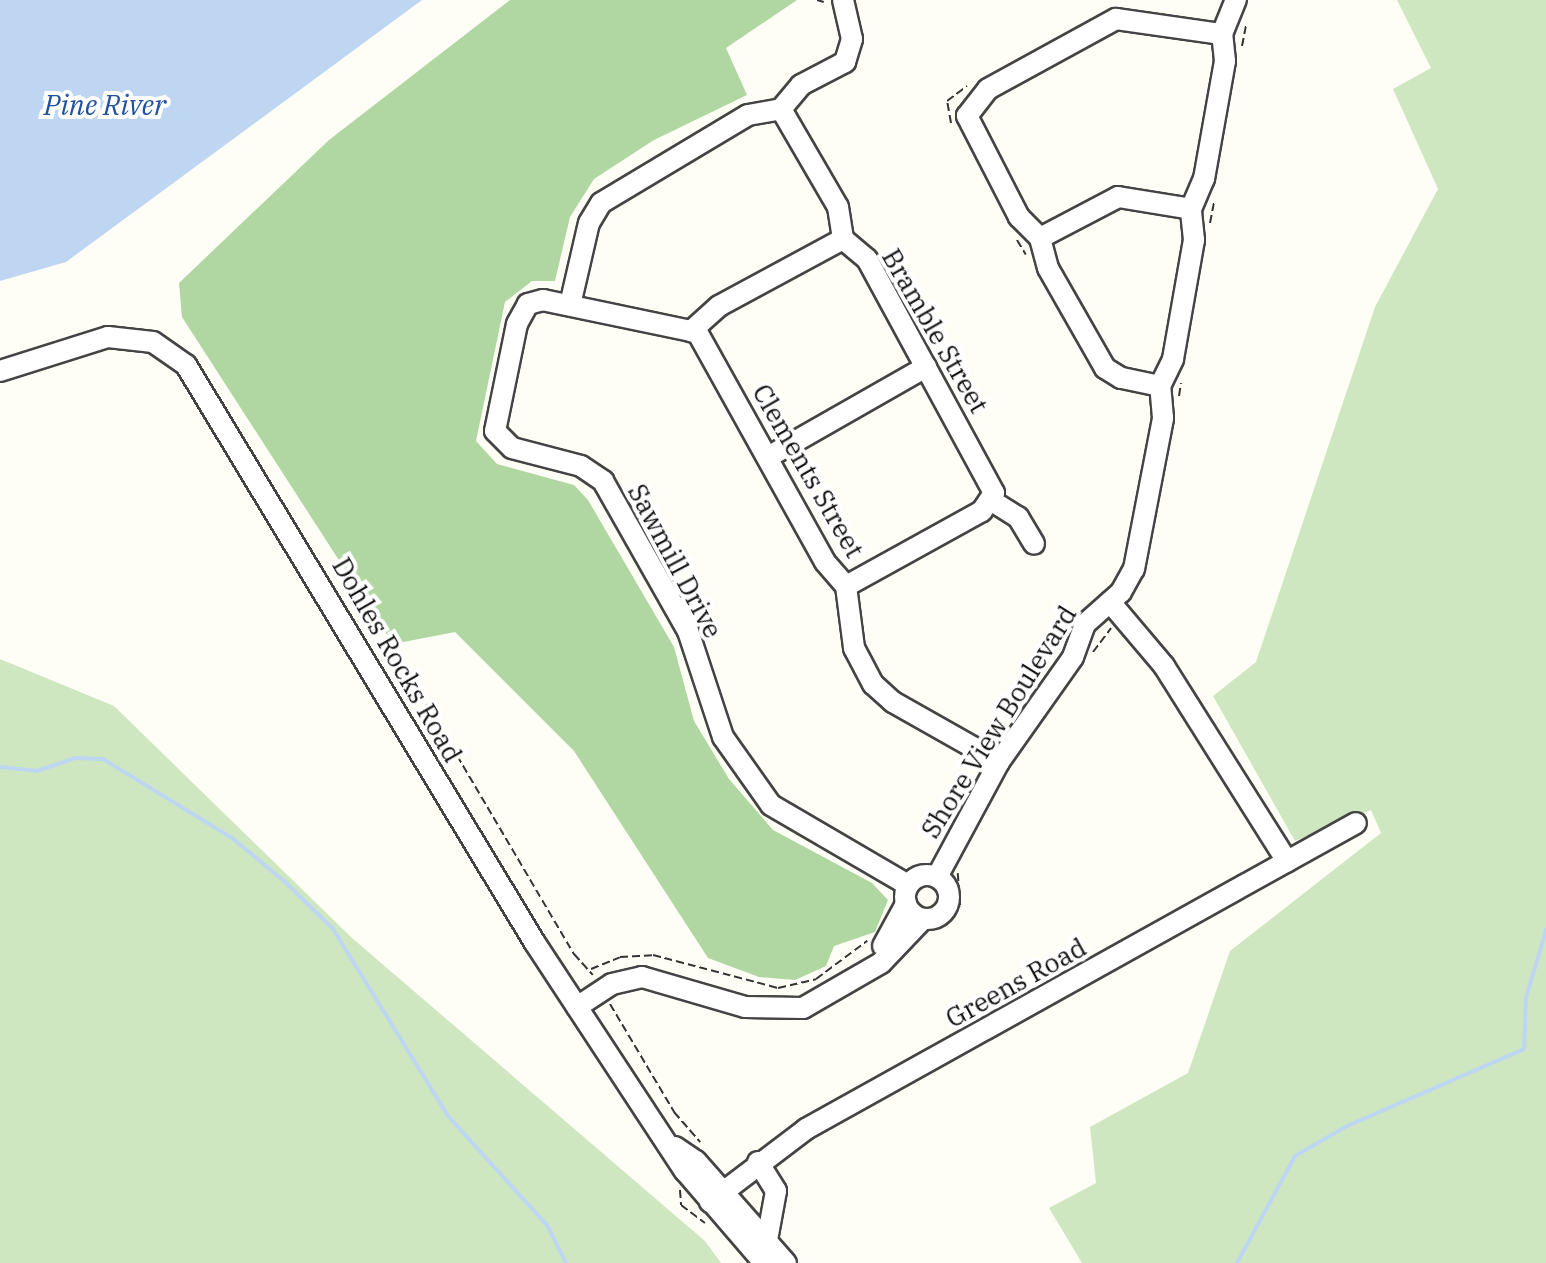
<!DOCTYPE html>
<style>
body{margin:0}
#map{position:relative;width:1546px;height:1263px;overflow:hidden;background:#fefef6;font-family:"IBM Plex Serif",serif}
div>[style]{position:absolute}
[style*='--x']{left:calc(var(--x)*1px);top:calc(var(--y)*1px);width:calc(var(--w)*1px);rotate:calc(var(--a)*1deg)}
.green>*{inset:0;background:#cee7c0}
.forest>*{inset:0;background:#b0d7a1}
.water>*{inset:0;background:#bed6f2}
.stream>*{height:4px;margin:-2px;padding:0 2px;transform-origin:2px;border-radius:2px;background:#bed6f2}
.path>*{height:2px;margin-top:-1px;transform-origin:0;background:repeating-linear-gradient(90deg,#333 0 8px,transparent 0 12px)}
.roads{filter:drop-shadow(2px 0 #444) drop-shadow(-2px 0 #444) drop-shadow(0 2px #444) drop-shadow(0 -2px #444)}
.minor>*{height:20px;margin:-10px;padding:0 10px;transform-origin:10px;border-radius:10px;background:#fff}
.minor>.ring{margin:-10px;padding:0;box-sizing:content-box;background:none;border:20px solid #fff;border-radius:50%}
span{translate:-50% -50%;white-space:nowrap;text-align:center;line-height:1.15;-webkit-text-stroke:8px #fff;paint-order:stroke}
.street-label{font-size:26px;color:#111}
.water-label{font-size:28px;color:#22529b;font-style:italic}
</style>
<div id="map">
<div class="green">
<i style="clip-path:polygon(1397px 0,1546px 0,1546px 1263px,1082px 1263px,1049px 1208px,1096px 1183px,1090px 1127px,1188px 1073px,1230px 951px,1381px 833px,1371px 810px,1295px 841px,1213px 696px,1256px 662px,1375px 307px,1438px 189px,1393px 89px,1431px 68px)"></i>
<i style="clip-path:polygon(0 659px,114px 706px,352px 938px,705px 1241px,721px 1263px,0 1263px)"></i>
</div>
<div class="forest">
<i style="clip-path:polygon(510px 0,797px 0,726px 48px,747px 95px,654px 140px,594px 179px,570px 217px,555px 281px,532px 281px,505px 302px,476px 441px,497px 464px,574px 485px,588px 500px,674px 647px,694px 721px,729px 779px,773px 830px,872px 883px,888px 900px,875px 932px,834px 946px,826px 966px,795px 980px,759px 977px,708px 958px,574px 751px,455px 632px,393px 644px,182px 317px,179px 283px,329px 140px)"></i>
</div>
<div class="water">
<i style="clip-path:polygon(0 0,422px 0,66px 262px,0 281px)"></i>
</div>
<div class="stream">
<i style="--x:0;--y:767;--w:37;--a:6"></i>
<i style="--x:37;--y:771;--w:40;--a:-18.9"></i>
<i style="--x:75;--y:758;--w:28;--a:2"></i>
<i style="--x:103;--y:759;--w:151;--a:31.5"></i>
<i style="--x:232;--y:838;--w:67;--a:39.6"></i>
<i style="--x:284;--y:881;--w:69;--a:44.4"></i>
<i style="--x:333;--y:929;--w:220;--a:58.4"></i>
<i style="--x:448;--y:1116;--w:147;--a:47.8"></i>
<i style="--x:547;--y:1225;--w:42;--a:63.4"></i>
<i style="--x:1237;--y:1263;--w:122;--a:-61.5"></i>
<i style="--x:1295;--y:1156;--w:60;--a:-30"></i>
<i style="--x:1347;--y:1126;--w:193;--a:-23.5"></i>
<i style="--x:1524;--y:1049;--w:51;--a:-87.8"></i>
<i style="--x:1526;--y:998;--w:71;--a:-73.6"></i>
</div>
<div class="path">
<i style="--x:817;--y:0;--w:7;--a:16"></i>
<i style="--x:1242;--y:46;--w:21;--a:-79"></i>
<i style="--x:951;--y:123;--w:22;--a:-100"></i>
<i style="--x:947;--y:101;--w:25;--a:-37"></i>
<i style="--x:1210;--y:223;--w:21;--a:-79"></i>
<i style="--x:1017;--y:240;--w:17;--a:59"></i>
<i style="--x:1179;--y:396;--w:13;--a:-81"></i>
<i style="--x:396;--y:652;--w:351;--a:59.5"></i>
<i style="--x:574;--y:954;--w:28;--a:48"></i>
<i style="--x:1093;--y:652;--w:30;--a:-53"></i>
<i style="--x:938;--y:929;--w:33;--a:-47"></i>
<i style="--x:960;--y:905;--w:32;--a:-94"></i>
<i style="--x:591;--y:969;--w:31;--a:-22"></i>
<i style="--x:620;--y:957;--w:33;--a:-3"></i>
<i style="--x:653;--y:955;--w:129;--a:14.8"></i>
<i style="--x:778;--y:988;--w:39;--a:-13"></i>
<i style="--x:816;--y:979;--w:64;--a:-36.7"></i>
<i style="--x:610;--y:1004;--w:126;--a:59.3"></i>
<i style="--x:674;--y:1112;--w:40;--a:49"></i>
<i style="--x:680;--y:1190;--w:15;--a:86"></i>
<i style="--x:681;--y:1205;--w:30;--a:37"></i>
</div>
<div class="roads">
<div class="minor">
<i style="--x:781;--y:109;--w:113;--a:59.8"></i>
<i style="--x:838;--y:207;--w:32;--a:81"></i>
<i style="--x:843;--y:239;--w:31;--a:40"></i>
<i style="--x:867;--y:259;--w:266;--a:61.5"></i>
<i style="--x:994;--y:493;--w:22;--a:124"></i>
<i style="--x:982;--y:511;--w:155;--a:151.1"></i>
<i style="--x:1040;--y:238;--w:88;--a:-27.7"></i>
<i style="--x:1118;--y:197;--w:74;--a:9.3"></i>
<i style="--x:843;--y:239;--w:141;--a:151.6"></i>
<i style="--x:719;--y:306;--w:38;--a:138"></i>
<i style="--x:691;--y:331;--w:151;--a:-168.2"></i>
<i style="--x:543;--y:300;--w:16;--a:165"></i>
<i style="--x:528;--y:304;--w:23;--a:119"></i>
<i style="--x:517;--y:324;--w:109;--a:101.6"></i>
<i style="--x:495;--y:431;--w:24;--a:45"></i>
<i style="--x:512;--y:448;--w:71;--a:14.6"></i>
<i style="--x:581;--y:466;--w:27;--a:34"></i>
<i style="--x:603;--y:481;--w:172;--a:60.5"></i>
<i style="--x:688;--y:631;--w:112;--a:71.7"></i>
<i style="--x:723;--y:737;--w:83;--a:54.8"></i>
<i style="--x:771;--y:805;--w:159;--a:30.3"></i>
<i style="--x:570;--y:305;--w:84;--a:-77"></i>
<i style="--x:589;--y:223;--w:23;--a:-59"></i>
<i style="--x:601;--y:203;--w:171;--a:-30.9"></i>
<i style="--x:748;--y:115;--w:34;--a:-10"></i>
<i style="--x:781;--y:109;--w:31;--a:-50"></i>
<i style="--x:801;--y:85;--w:50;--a:-27.6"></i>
<i style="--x:845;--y:62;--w:24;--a:-73"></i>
<i style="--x:852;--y:39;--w:40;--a:-103"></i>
<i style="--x:696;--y:330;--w:265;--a:60.9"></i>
<i style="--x:825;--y:562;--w:32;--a:49"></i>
<i style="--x:846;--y:586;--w:63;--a:82.6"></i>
<i style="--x:854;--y:648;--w:41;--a:62.2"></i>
<i style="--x:873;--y:684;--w:27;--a:42"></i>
<i style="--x:893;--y:702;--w:122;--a:29.5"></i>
<i style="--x:0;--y:371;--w:113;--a:-17.5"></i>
<i style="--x:108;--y:337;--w:45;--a:6.3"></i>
<i style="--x:153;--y:342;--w:40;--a:34.9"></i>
<i style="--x:186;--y:365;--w:675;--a:58.88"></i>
<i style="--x:535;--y:943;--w:273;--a:56.7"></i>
<i style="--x:685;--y:1171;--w:121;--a:49.3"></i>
<i style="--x:1160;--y:386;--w:40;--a:-168"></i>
<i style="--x:1121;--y:378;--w:19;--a:-148"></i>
<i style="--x:1105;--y:368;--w:115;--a:-119.7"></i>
<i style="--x:1048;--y:268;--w:31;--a:-105"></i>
<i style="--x:1040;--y:238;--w:30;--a:-135"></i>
<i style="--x:1019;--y:217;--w:114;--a:-117.2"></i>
<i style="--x:967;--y:116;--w:34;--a:-52"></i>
<i style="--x:988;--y:89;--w:146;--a:-28.7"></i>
<i style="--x:1116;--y:19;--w:107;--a:8.1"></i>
<i style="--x:768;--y:457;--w:182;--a:-29.7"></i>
<i style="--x:992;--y:501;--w:31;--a:32"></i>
<i style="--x:1018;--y:517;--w:31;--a:59"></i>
<i style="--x:1110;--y:602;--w:84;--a:49.8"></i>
<i style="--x:1164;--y:666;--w:231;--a:57.8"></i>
<i class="ring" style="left:905px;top:875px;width:24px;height:24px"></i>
<i style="--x:937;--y:877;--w:131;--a:-61.7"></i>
<i style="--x:999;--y:762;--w:128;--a:-54.8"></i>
<i style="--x:1073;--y:657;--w:35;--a:-70"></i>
<i style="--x:1085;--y:624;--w:48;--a:-41.6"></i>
<i style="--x:1121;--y:592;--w:26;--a:-61"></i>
<i style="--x:1134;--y:569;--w:154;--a:-79.1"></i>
<i style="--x:1163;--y:418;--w:32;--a:-95"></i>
<i style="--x:1160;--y:386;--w:30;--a:-64"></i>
<i style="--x:1173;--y:359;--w:121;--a:-80"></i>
<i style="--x:1194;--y:240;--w:31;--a:-96"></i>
<i style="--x:1191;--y:209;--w:33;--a:-67"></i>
<i style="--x:1204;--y:179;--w:120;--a:-79.9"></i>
<i style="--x:1225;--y:61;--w:27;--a:-96"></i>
<i style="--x:1222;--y:34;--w:37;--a:-68"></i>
<i style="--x:883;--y:946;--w:48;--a:-61.3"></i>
<i style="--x:577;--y:1007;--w:42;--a:-33.3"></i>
<i style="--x:612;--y:984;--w:31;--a:-13"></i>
<i style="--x:642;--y:977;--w:107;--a:16.2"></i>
<i style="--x:745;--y:1007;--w:58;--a:1"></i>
<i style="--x:803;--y:1008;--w:90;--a:-30"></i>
<i style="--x:881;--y:963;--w:61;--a:-46.3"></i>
<i style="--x:675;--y:1147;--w:25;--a:34"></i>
<i style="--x:696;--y:1161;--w:136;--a:48.6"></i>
<i style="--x:758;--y:1162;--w:34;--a:58"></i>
<i style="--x:776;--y:1191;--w:50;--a:100.4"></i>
<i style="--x:710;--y:1202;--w:121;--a:-37.2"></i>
<i style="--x:806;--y:1129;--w:629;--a:-29.09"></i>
</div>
</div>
<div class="street-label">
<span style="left:935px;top:331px;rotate:60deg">Bramble Street</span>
<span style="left:808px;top:471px;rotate:60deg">Clements Street</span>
<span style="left:675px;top:561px;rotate:62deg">Sawmill Drive</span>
<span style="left:397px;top:660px;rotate:60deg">Dohles Rocks Road</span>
<span style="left:999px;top:722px;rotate:-58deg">Shore View Boulevard</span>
<span style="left:1016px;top:983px;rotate:-29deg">Greens Road</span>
</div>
<div class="water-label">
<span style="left:105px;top:105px">Pine River</span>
</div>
</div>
